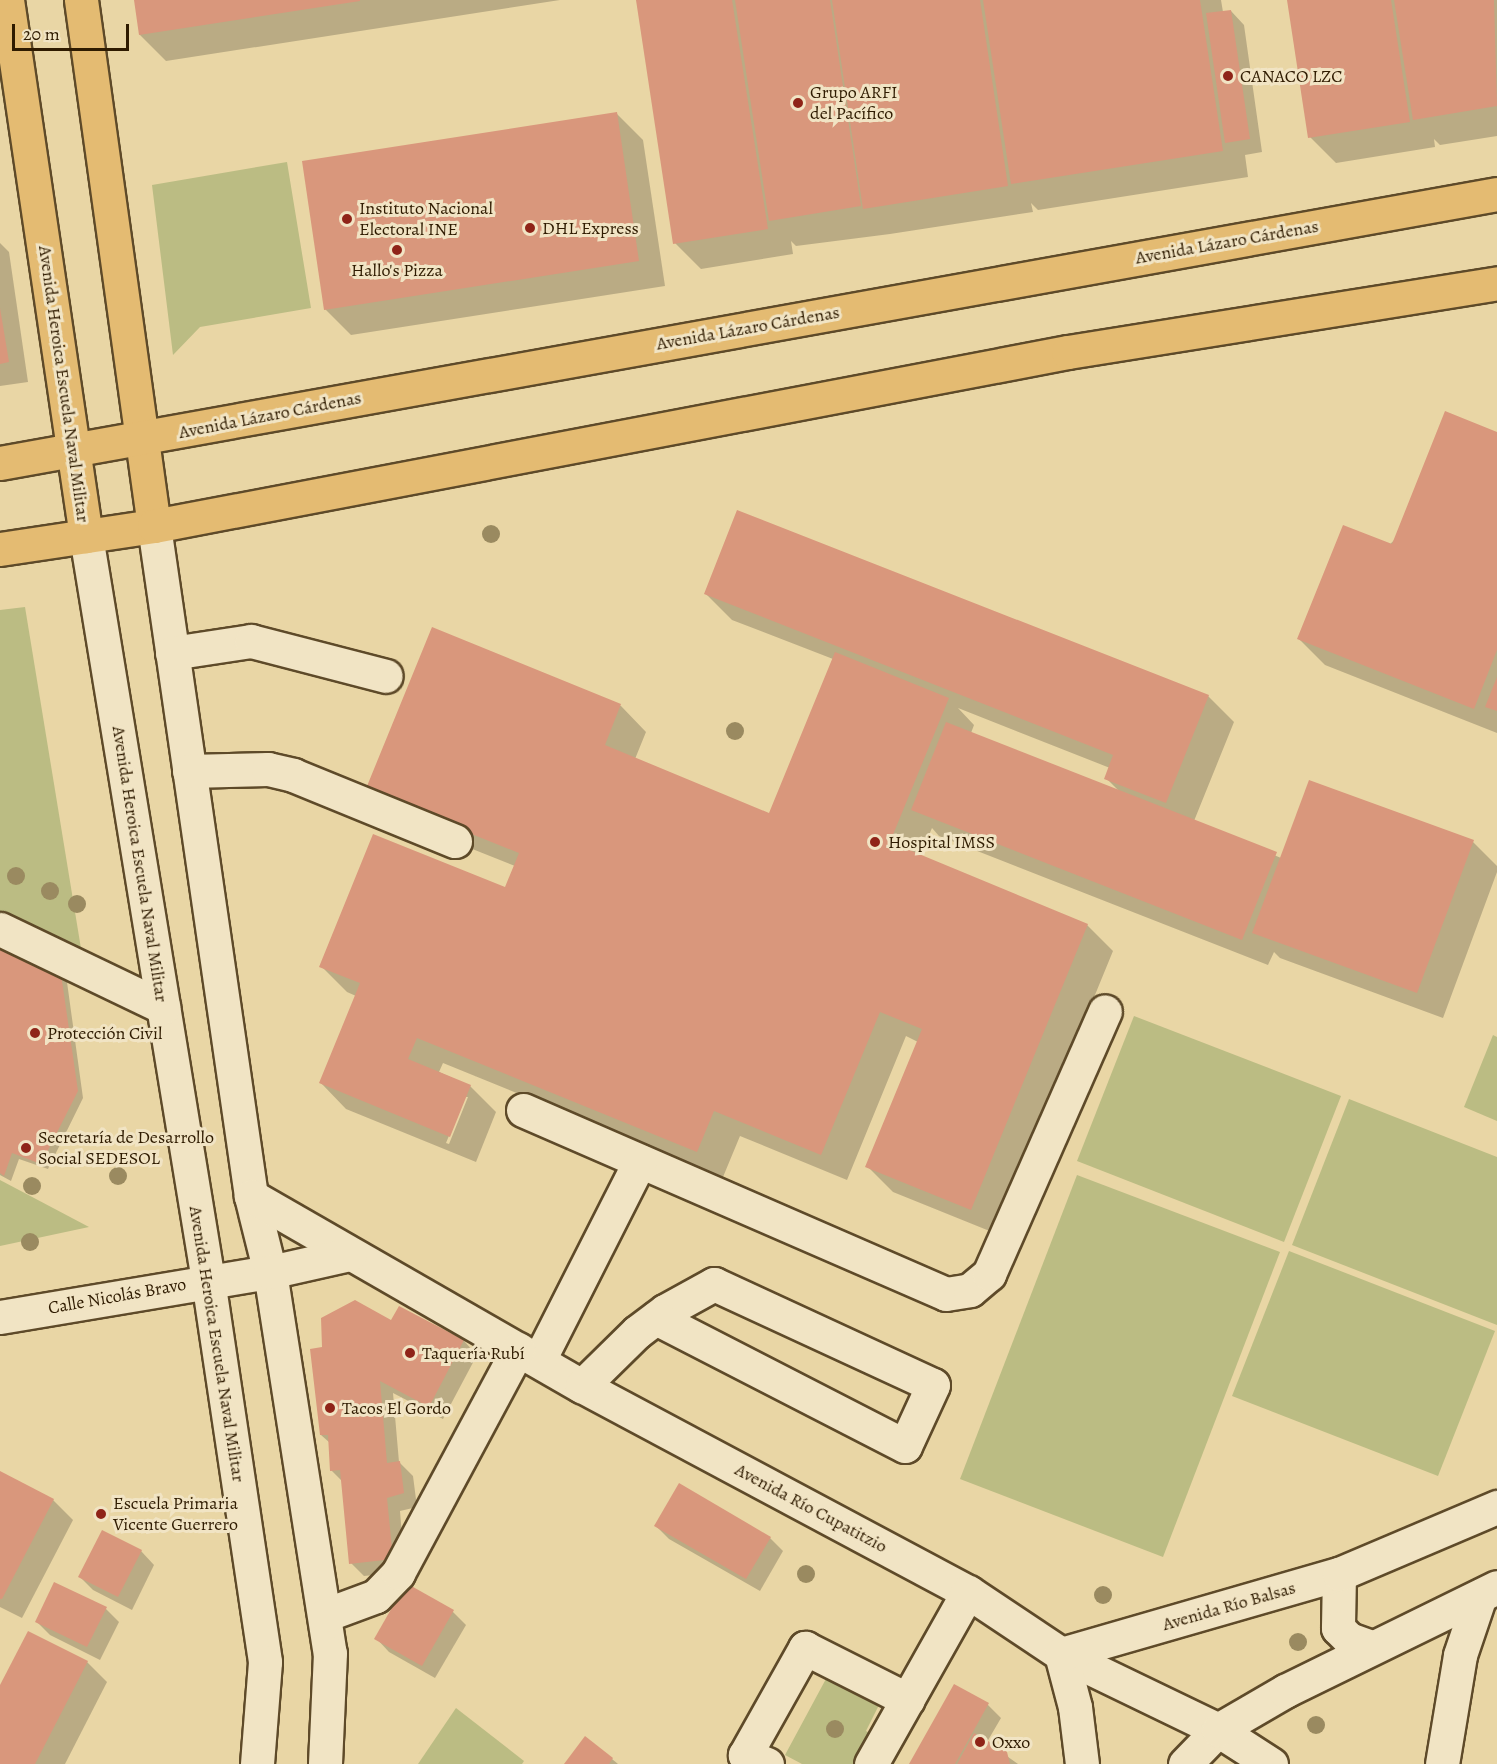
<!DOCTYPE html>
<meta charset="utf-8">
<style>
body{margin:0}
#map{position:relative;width:1497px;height:1764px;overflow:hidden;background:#e9d6a5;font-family:Alegreya,serif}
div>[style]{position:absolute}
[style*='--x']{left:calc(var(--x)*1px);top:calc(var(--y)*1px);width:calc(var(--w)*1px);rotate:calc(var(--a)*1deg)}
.green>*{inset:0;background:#bbbc83}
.shadow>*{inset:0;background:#0003}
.building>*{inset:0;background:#d9977c}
.roads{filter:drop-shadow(2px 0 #5e4a29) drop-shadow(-2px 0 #5e4a29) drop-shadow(0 2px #5e4a29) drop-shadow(0 -2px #5e4a29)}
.minor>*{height:33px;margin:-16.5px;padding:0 16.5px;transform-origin:16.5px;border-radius:16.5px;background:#f1e4c4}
.major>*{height:33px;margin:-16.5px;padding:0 16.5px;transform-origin:16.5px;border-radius:16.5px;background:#e4bb72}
.trees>*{width:18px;height:18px;margin:-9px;border-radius:50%;background:#9a8a60}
.dots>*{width:16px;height:16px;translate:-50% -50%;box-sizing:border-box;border:3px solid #f1e4c4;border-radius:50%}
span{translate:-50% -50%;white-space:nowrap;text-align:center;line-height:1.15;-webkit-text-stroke:6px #f1e4c4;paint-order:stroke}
.poi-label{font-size:18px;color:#2f1b00}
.left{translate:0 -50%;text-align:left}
.street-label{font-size:18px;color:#2f1b00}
.scale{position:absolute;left:12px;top:24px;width:117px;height:27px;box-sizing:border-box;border:3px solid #2f1b00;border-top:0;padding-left:8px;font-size:18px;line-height:21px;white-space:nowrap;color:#2f1b00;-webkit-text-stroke:4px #f1e4c4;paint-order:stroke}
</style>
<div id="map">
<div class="green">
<i style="clip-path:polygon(287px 162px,311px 308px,200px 327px,173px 355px,152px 185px)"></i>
<i style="clip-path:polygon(25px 607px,86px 979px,0 945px,0 610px)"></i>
<i style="clip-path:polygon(1134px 1016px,1341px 1096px,1284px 1242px,1077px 1161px)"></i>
<i style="clip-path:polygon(1493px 1035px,1497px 1037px,1497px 1121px,1464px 1107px)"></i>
<i style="clip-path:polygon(1349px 1099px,1497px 1157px,1497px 1325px,1292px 1245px)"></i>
<i style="clip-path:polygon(1077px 1175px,1280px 1252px,1163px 1557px,960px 1479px)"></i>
<i style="clip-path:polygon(0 1180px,89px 1227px,0 1246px)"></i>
<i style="clip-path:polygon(1289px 1251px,1495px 1331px,1438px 1476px,1232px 1396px)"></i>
<i style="clip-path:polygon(827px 1677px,879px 1705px,866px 1731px,887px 1742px,875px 1764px,802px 1764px,785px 1755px)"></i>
<i style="clip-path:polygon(456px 1708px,524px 1761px,522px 1764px,418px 1764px)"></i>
</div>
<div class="shadow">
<i style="clip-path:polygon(135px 0,560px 0,166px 61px,140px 35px)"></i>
<i style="clip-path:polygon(637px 0,1221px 0,1223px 12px,1231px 11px,1244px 25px,1262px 152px,1245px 155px,1248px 177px,1038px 210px,1031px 203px,1033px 212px,890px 234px,796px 246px,791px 241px,793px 254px,701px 269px,675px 243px)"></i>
<i style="clip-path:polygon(1289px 0,1497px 0,1497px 136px,1440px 145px,1434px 139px,1435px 147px,1336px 163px,1310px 137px)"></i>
<i style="clip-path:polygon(617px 114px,643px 140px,665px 286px,351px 335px,325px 309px)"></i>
<i style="clip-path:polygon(0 243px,9px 252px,28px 382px,0 386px)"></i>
<i style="clip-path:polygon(1497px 433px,1497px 733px,1325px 665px,1299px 639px)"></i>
<i style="clip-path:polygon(evenodd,706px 594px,1208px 696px,1234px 722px,1194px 821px,1281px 858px,1473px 842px,1497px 866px,1497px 872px,1443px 1018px,1280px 958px,1274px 952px,1268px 965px,939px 836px,932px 828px,920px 856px,1087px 925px,1113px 951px,997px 1234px,893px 1192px,867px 1166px,918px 1042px,906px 1036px,847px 1180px,740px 1136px,723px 1177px,443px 1063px,439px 1072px,470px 1086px,496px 1112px,476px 1162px,346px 1109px,321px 1083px,356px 996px,347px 992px,321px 966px,506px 889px,515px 866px,392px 817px,433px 629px,621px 706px,646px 732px,635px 759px,770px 815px,833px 659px,732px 620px,706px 594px,958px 708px,1110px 768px,1106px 778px,1119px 791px,971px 733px,974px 725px,958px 708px,706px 594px,465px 1097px,468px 1097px,449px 1144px,446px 1143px,465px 1097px)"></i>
<i style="clip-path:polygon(0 947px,67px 982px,83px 1098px,48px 1169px,19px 1159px,11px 1181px,0 1175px)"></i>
<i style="clip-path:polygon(400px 1308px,464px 1341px,477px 1355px,443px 1419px,393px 1393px,399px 1462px,413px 1476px,417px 1507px,400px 1511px,405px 1572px,364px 1576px,351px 1563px,342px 1481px,331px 1470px,330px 1443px,321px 1435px,324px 1349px,392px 1322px)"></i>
<i style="clip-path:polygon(0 1472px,53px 1500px,73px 1520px,22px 1618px,0 1607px)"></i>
<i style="clip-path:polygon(656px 1526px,770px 1538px,783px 1551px,760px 1591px,669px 1539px)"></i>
<i style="clip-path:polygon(141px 1551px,154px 1565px,132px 1610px,93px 1590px,80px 1577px)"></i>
<i style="clip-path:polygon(406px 1585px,453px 1612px,466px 1625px,435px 1678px,389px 1652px,376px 1638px)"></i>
<i style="clip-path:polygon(106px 1609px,119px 1622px,100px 1660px,50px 1635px,36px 1621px)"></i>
<i style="clip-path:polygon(87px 1662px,107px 1682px,65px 1764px,0 1764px,0 1688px)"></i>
<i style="clip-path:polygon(955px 1686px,988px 1705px,1001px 1718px,987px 1742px,1018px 1764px,911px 1764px)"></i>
<i style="clip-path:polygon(612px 1759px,618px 1764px,566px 1764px)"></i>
</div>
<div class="building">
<i style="clip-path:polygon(134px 0,360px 0,360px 1px,139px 35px)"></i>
<i style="clip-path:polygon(636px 0,732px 0,768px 229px,673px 244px)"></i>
<i style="clip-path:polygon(735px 0,830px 0,861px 206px,769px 221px)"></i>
<i style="clip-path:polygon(832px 0,980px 0,1008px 186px,863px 209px)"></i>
<i style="clip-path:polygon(983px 0,1200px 0,1223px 151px,1011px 184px)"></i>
<i style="clip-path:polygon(1287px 0,1391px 0,1410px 122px,1308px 138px)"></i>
<i style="clip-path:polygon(1394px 0,1494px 0,1497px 106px,1413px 120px)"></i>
<i style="clip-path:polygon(1231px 10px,1250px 139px,1225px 143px,1206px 13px)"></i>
<i style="clip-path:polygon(617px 112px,639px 261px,324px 310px,302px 161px)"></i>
<i style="clip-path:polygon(0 308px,9px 362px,0 364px)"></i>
<i style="clip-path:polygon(1445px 411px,1497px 432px,1497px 650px,1474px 709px,1297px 639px,1343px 525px,1392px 544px)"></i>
<i style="clip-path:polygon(737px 510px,1209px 695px,1166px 803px,1104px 779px,1113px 755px,704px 594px)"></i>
<i style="clip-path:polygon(432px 627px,621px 704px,605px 745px,769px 813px,835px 652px,949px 698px,890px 842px,1088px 924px,971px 1210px,865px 1167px,922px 1029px,880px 1012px,821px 1155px,714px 1111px,697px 1152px,417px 1038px,408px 1059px,471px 1085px,450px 1137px,319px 1083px,360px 983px,319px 967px,373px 834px,505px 887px,519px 853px,365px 791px)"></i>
<i style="clip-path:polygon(1497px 677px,1497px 711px,1485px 707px)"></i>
<i style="clip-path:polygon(946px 722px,1277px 852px,1242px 940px,911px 810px)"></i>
<i style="clip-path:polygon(1309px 780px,1474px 840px,1417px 993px,1252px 933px)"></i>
<i style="clip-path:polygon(0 945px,61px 974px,78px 1091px,41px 1164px,12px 1153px,4px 1176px,0 1173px)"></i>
<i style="clip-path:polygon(355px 1300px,391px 1320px,399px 1306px,464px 1340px,429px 1407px,380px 1381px,387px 1463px,400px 1461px,404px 1493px,387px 1498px,393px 1559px,349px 1564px,340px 1470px,330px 1471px,328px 1435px,320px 1435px,310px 1349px,322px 1347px,321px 1318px)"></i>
<i style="clip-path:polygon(0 1471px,54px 1499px,2px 1599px,0 1599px)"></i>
<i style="clip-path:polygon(679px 1483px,771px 1537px,746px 1579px,654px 1526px)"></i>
<i style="clip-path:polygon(102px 1530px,142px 1550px,118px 1597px,78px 1577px)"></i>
<i style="clip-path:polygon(54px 1582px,107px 1607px,87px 1647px,35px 1622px)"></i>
<i style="clip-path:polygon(406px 1583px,454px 1610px,422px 1666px,374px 1639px)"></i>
<i style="clip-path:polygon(28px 1631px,88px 1661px,35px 1764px,0 1764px,0 1685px)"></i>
<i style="clip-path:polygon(954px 1684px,989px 1703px,955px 1764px,909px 1764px)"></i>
<i style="clip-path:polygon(974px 1733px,1007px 1752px,1010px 1764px,957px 1764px)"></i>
<i style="clip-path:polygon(585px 1736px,613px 1758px,609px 1764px,564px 1764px)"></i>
</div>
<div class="roads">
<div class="minor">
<i style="--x:154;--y:526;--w:677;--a:81.76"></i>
<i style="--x:251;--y:1196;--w:78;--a:76"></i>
<i style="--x:270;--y:1272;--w:386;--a:81.1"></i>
<i style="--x:330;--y:1653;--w:111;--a:92.6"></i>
<i style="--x:86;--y:536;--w:754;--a:80.69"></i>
<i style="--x:208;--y:1280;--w:386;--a:81.5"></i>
<i style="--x:265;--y:1662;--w:102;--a:94.5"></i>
<i style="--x:172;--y:653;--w:80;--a:-8.6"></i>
<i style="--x:251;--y:641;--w:139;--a:14.5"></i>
<i style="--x:189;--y:771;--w:79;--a:-1.5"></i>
<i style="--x:268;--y:769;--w:26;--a:13"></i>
<i style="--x:293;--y:775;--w:175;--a:22.2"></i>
<i style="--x:0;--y:929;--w:181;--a:25.6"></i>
<i style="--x:523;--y:1110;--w:461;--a:23.5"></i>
<i style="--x:946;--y:1294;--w:24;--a:-9"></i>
<i style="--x:970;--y:1290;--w:25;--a:-40"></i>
<i style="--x:989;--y:1274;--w:287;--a:-66.2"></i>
<i style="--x:251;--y:1196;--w:382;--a:29.9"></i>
<i style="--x:582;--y:1386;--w:438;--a:28.1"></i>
<i style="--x:968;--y:1592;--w:112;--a:33.7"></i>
<i style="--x:1061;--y:1654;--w:174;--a:25.8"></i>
<i style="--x:1218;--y:1730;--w:63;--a:32.7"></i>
<i style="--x:0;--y:1317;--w:274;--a:-9.5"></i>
<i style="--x:270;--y:1272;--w:82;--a:-12.7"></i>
<i style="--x:539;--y:1360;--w:223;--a:-63.1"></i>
<i style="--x:582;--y:1386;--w:77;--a:-44.5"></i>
<i style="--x:637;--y:1332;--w:35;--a:-37"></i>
<i style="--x:665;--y:1311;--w:56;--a:-28.9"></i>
<i style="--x:714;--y:1284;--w:241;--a:24.8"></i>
<i style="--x:933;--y:1385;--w:67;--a:114.7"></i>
<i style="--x:905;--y:1446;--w:280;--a:-152.8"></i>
<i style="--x:1339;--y:1574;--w:54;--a:91.1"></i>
<i style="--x:1338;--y:1628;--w:16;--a:45"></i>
<i style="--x:1349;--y:1639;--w:23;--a:20"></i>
<i style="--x:325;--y:1615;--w:54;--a:-20.4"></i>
<i style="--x:376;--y:1596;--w:32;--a:-46"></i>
<i style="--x:398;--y:1573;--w:254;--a:-61.8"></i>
<i style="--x:767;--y:1764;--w:24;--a:-158"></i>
<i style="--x:745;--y:1755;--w:123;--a:-60.7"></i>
<i style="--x:805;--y:1648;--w:115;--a:26.8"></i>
<i style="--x:871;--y:1764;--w:197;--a:-60.6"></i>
<i style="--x:1082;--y:1764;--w:57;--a:-97"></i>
<i style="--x:1075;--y:1707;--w:55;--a:-104.8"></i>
<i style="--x:1061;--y:1654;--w:289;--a:-16.1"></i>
<i style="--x:1339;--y:1574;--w:172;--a:-23"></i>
<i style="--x:1185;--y:1764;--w:47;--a:-45.9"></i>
<i style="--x:1218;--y:1730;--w:78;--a:-30.2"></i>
<i style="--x:1285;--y:1691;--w:236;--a:-26.1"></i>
<i style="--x:1442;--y:1764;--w:110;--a:-80.6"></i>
<i style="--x:1460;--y:1655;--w:62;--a:-71.3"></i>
</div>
<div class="major">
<i style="--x:7;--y:0;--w:542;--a:81.62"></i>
<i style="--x:81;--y:0;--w:531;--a:82.1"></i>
<i style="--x:0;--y:463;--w:1521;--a:-10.19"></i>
<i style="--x:0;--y:549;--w:156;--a:-8.5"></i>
<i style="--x:154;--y:526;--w:930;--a:-10.78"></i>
<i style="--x:1068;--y:352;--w:435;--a:-9.1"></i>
</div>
</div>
<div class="trees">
<i style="left:491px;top:534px"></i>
<i style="left:735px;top:731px"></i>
<i style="left:16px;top:876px"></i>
<i style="left:50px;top:891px"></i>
<i style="left:77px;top:904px"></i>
<i style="left:118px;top:1176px"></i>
<i style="left:32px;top:1186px"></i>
<i style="left:30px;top:1242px"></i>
<i style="left:806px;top:1574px"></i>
<i style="left:1103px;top:1595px"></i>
<i style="left:1298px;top:1642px"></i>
<i style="left:1316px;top:1725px"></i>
<i style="left:835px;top:1729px"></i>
</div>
<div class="dots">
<i style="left:1228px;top:76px;background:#8f2418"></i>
<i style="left:798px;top:103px;background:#8f2418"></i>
<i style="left:347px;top:219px;background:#8f2418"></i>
<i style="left:530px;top:228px;background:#8f2418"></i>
<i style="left:397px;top:250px;background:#8f2418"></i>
<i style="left:875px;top:842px;background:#8f2418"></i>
<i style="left:35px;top:1033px;background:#8f2418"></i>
<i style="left:26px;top:1148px;background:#8f2418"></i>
<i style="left:410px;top:1353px;background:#8f2418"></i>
<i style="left:330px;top:1408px;background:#8f2418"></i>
<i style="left:101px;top:1514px;background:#8f2418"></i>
<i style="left:980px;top:1742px;background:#8f2418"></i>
</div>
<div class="poi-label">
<span class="left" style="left:1240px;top:76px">CANACO LZC</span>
<span class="left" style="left:810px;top:103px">Grupo ARFI<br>del Pacífico</span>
<span class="left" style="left:359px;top:219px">Instituto Nacional<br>Electoral INE</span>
<span class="left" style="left:542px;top:228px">DHL Express</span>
<span style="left:397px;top:270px">Hallo's Pizza</span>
<span class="left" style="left:888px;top:842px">Hospital IMSS</span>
<span class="left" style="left:47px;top:1033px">Protección Civil</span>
<span class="left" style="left:38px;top:1148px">Secretaría de Desarrollo<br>Social SEDESOL</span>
<span class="left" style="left:422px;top:1353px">Taquería Rubí</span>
<span class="left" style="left:342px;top:1408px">Tacos El Gordo</span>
<span class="left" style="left:113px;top:1514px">Escuela Primaria<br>Vicente Guerrero</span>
<span class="left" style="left:992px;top:1742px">Oxxo</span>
</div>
<div class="street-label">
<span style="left:1227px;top:242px;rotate:-10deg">Avenida Lázaro Cárdenas</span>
<span style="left:748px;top:328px;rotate:-10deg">Avenida Lázaro Cárdenas</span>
<span style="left:64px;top:384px;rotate:82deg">Avenida Heroica Escuela Naval Militar</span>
<span style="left:270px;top:415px;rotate:-11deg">Avenida Lázaro Cárdenas</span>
<span style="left:140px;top:864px;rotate:81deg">Avenida Heroica Escuela Naval Militar</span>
<span style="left:117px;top:1296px;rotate:-10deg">Calle Nicolás Bravo</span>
<span style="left:217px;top:1344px;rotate:81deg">Avenida Heroica Escuela Naval Militar</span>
<span style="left:811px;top:1508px;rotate:28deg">Avenida Río Cupatitzio</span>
<span style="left:1229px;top:1606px;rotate:-16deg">Avenida Río Balsas</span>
</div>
<div class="scale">20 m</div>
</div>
